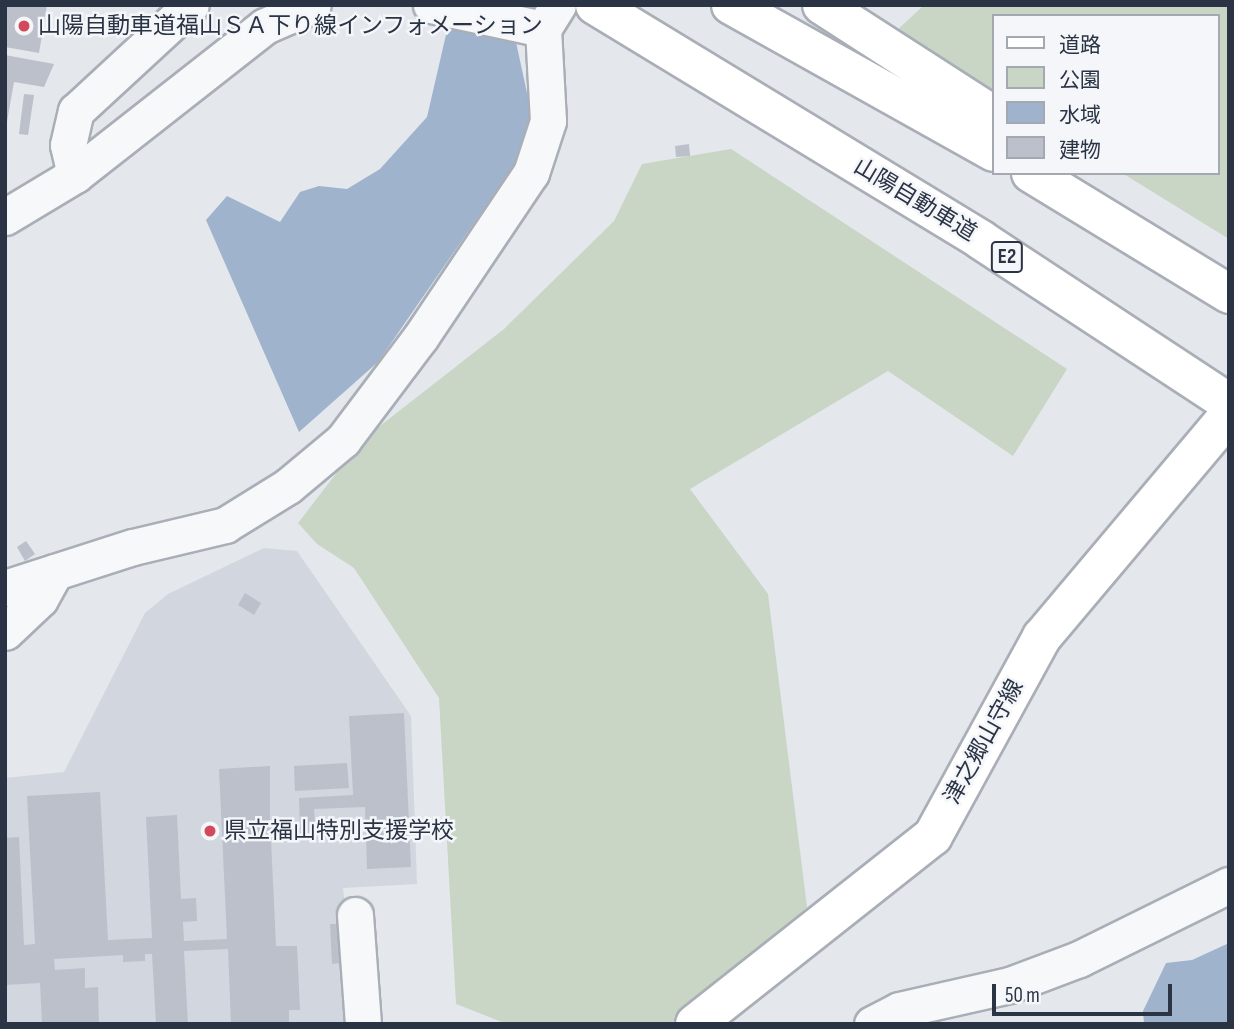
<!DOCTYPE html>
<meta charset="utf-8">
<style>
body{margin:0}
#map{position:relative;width:1234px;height:1029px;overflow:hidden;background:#e4e7ec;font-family:"Sofia Sans Condensed","Noto Sans JP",sans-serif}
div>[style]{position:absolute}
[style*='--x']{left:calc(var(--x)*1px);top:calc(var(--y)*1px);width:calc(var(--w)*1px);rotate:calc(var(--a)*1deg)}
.built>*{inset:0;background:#d2d6de}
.green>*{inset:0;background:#c9d6c5}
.water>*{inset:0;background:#9fb4cc}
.building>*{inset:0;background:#bbc0ca}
.roads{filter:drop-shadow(2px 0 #a9aeb7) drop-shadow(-2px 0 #a9aeb7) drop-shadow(0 2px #a9aeb7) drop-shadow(0 -2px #a9aeb7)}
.minor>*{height:35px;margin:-17.5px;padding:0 17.5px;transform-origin:17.5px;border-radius:17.5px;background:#f7f8fa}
.major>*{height:38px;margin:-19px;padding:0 19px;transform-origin:19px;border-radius:19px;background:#fff}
.highway>*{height:38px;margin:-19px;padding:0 19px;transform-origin:19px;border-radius:19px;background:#fff}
.dots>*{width:19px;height:19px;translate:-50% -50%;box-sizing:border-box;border:4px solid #f4f6f9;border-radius:50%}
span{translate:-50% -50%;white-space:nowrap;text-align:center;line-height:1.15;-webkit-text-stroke:5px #f4f6f9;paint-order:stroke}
.shield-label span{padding:2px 5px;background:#f4f6f9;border:2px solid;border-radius:5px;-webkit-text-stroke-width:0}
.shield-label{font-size:21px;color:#2b3445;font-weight:700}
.poi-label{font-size:23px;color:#2b3445}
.left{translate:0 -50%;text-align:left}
.street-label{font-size:23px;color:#2b3445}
.frame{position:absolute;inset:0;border:7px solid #2b3445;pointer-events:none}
.legend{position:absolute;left:992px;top:14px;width:228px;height:161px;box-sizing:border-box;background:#f4f6f9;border:2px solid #a4a8b1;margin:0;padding:9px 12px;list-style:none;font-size:21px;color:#2b3445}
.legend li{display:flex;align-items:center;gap:14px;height:35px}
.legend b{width:35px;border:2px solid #a4a8b1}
.scale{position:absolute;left:992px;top:984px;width:180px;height:32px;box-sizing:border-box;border:4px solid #2b3445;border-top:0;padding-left:9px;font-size:21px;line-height:24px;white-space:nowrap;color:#2b3445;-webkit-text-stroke:5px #f4f6f9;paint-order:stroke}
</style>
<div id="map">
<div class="built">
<i style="clip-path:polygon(264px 548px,297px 551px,411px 716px,417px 884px,343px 888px,358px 1024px,5px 1024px,5px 778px,64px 772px,145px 613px,168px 594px)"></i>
</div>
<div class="green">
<i style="clip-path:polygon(924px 5px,1229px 5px,1229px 239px,1122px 173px,1218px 173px,1218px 16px,994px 16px,994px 95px,894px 33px)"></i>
<i style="clip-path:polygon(731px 149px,1067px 369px,1013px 456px,888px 371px,690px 489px,768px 594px,807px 907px,706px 1011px,666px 1024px,507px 1024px,456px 1004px,439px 698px,354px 568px,317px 544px,298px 523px,362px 440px,504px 329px,614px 221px,642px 164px)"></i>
</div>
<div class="water">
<i style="clip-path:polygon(448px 26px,516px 42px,532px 116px,525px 149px,378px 362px,299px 432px,206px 220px,227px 196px,280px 222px,300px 192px,319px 186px,347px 189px,380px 169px,427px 117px)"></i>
<i style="clip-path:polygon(1229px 943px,1229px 1024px,1144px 1024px,1143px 1011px,1166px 963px,1192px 960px)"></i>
</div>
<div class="building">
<i style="clip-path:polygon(5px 5px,47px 5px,39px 53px,5px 47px)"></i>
<i style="clip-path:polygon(5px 55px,54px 64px,44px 87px,14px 82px,7px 122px)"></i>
<i style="clip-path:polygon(24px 94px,34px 95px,28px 135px,19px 134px)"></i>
<i style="clip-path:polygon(689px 144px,690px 156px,676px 157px,675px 146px)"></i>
<i style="clip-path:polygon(26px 541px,35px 554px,25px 561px,17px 547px)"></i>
<i style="clip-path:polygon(245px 593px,261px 603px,254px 615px,238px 605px)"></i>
<i style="clip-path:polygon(404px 713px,411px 867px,367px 869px,365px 807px,314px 809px,316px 838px,271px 840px,276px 946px,297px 946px,300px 1010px,289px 1010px,289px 1024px,231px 1024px,228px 949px,184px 951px,188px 1024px,156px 1024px,152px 954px,145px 954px,145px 961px,123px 962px,123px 955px,54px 959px,55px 970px,85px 968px,85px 988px,98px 987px,99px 1024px,42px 1024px,40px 983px,5px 985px,5px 838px,19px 837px,24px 945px,35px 944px,27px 796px,100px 792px,108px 940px,152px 938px,146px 817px,177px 815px,181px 899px,196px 898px,197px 921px,183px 922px,184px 941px,227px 939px,219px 769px,270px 766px,270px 828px,300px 827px,299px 798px,353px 795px,349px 716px)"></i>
<i style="clip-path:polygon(347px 763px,349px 788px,295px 791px,294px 766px)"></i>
<i style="clip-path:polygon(330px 924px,339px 924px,340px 963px,332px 964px)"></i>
</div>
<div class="roads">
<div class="minor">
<i style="--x:431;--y:5;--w:115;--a:12.1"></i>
<i style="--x:75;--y:175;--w:31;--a:-103"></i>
<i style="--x:68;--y:145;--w:35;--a:-77"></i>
<i style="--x:76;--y:111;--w:156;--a:-42.7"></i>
<i style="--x:5;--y:217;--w:82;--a:-31"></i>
<i style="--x:75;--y:175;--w:241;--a:-38.1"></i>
<i style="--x:265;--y:26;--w:52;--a:-23.6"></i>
<i style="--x:5;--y:588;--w:134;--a:-17.8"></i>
<i style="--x:133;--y:547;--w:95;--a:-13.4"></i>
<i style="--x:225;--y:525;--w:74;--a:-31.8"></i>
<i style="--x:288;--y:486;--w:72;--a:-39.9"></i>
<i style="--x:343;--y:440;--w:128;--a:-53"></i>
<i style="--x:420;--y:338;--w:199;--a:-56.1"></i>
<i style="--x:531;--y:173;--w:55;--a:-71.9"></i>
<i style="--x:548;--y:121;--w:92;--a:-93.1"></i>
<i style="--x:543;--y:29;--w:28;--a:-58"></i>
<i style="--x:5;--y:632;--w:48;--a:-43.3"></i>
<i style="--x:40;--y:599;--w:31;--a:-61"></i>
<i style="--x:355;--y:915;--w:109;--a:85.8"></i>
<i style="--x:872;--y:1024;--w:30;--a:-27"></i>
<i style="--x:899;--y:1010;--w:114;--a:-12.7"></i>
<i style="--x:1010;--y:985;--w:74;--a:-20.6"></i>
<i style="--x:1079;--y:959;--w:167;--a:-26.3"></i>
</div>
<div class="major">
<i style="--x:695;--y:1024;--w:303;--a:-38.3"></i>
<i style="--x:933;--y:836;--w:227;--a:-61.3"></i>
<i style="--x:1042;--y:637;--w:290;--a:-49.9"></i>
</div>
<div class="highway">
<i style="--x:595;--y:5;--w:452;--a:31.3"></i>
<i style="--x:981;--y:240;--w:297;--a:33.3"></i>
<i style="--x:731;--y:5;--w:301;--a:29.2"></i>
<i style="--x:822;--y:5;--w:205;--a:32.8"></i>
<i style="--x:1031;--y:173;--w:232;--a:31.4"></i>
</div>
</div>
<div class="dots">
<i style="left:24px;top:26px;background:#d1495b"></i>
<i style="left:210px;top:831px;background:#d1495b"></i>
</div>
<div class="shield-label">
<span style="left:1007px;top:257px">E2</span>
</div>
<div class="poi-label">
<span class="left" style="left:38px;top:26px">山陽自動車道福山ＳＡ下り線インフォメーション</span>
<span class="left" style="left:224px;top:831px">県立福山特別支援学校</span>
</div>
<div class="street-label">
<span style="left:915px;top:200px;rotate:31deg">山陽自動車道</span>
<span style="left:984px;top:742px;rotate:-61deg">津之郷山守線</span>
</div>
<div class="frame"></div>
<ul class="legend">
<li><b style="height:9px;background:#fff"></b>道路</li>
<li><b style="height:19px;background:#c9d6c5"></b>公園</li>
<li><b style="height:19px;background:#9fb4cc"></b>水域</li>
<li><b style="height:19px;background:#bbc0ca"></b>建物</li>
</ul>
<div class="scale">50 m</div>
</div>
